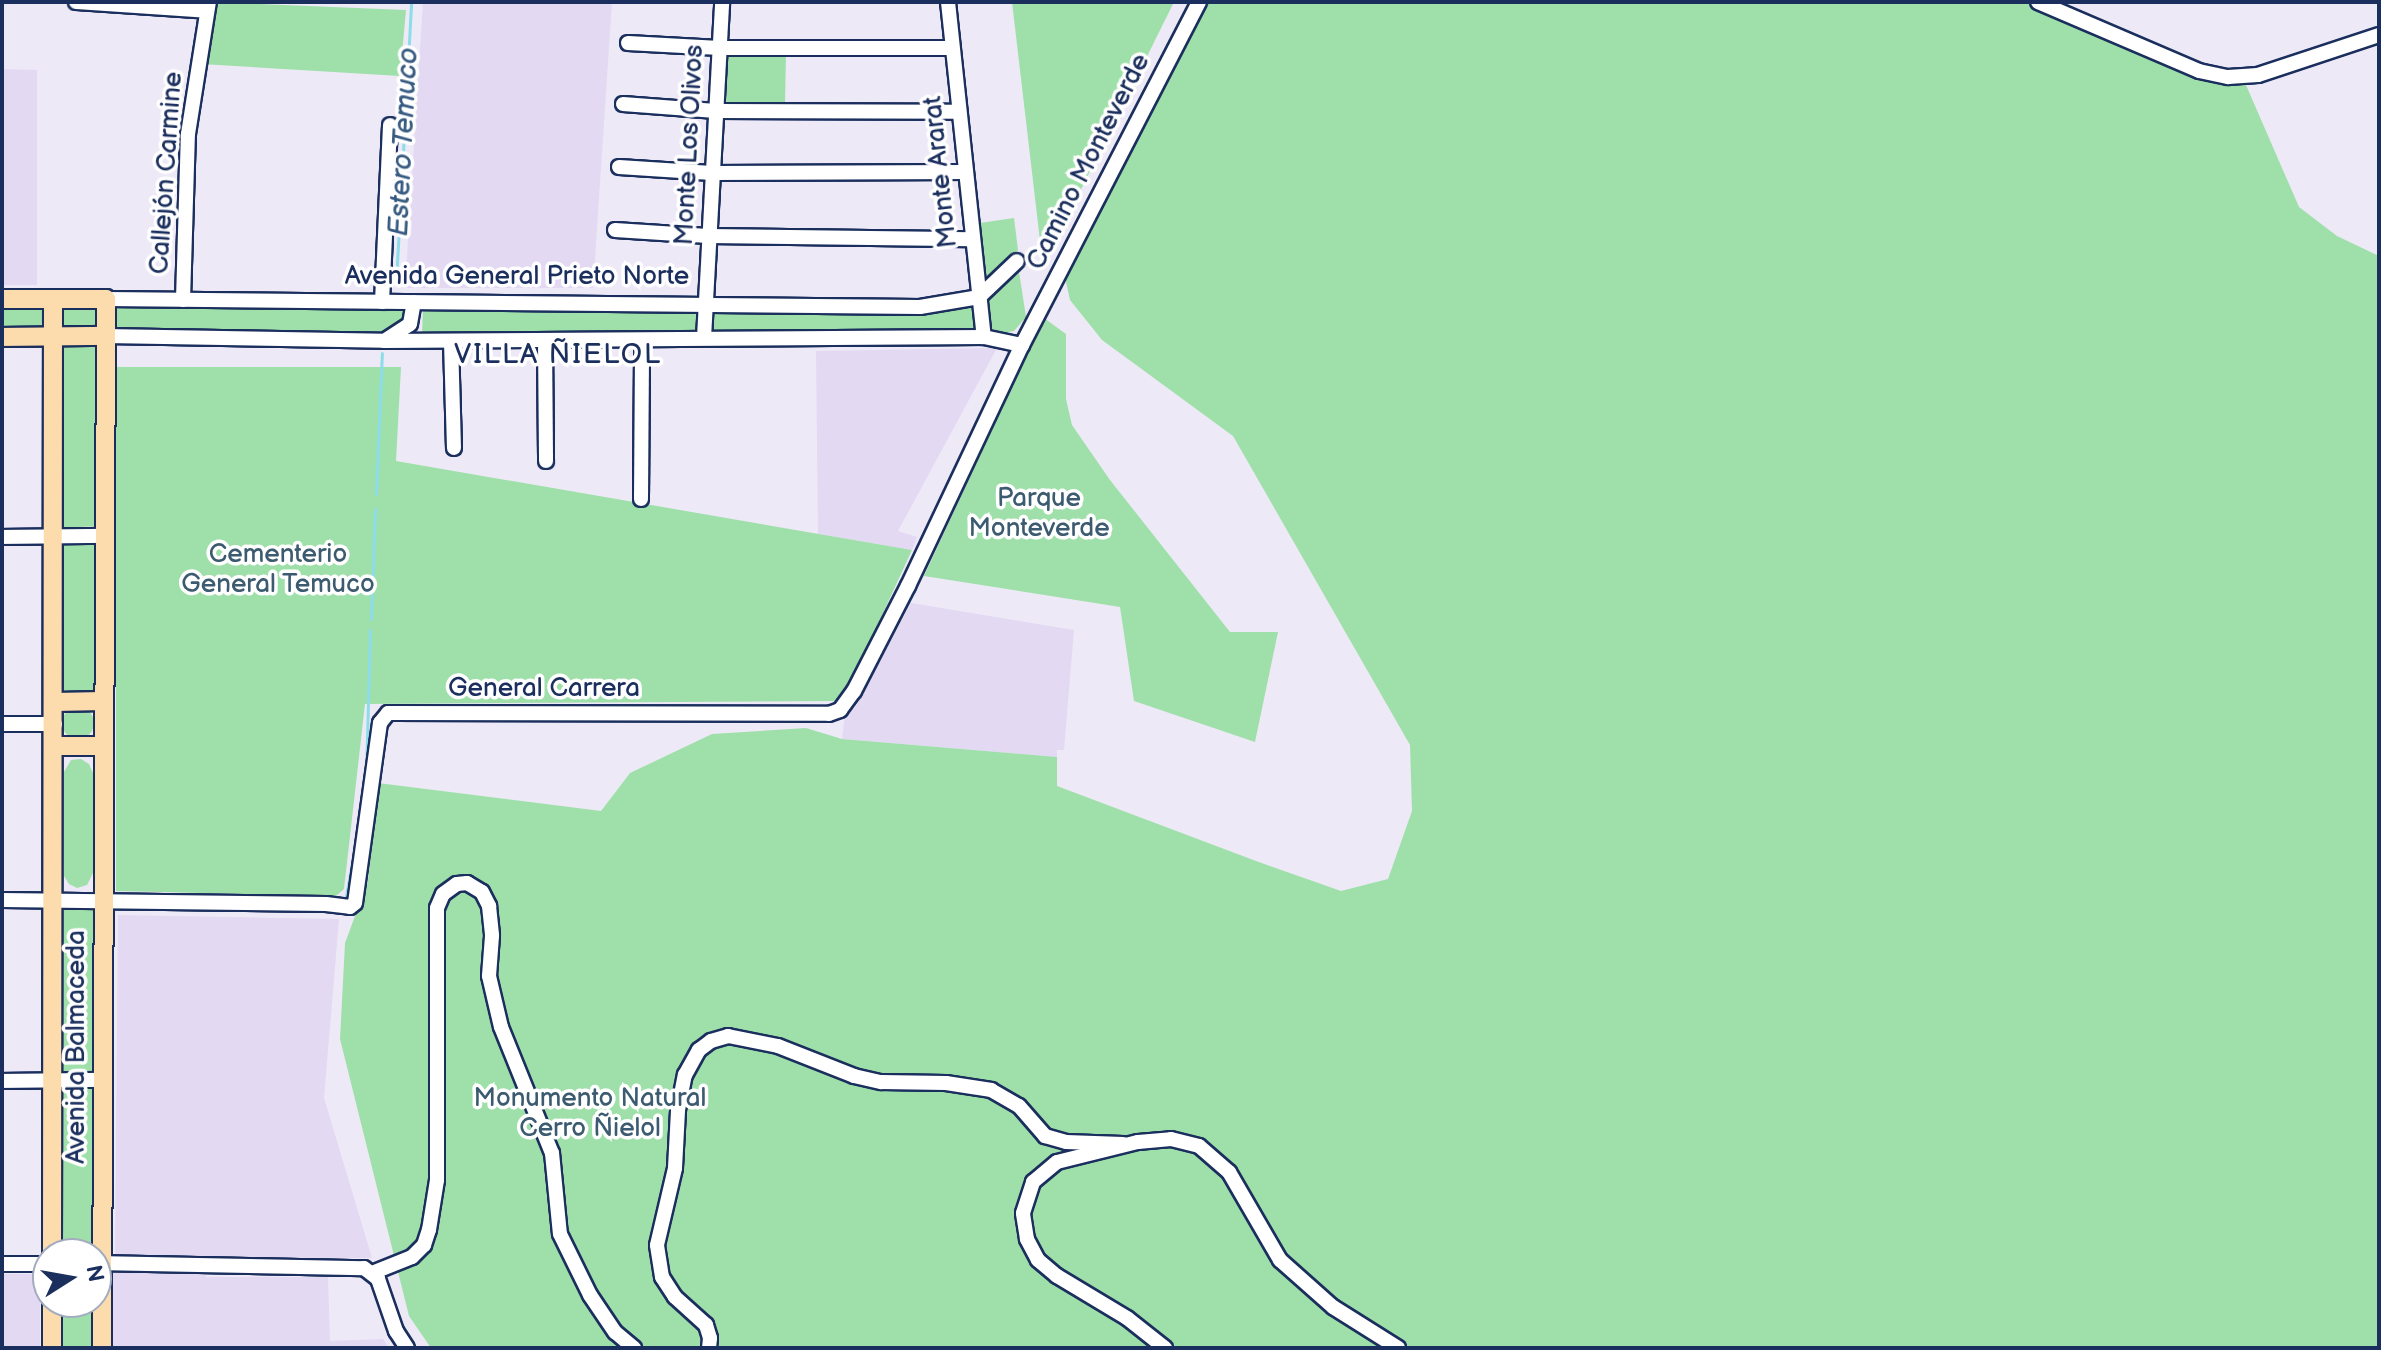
<!DOCTYPE html>
<meta charset="utf-8">
<style>
body{margin:0}
#map{position:relative;width:2381px;height:1350px;overflow:hidden;background:#eee9f7;font-family:"Balsamiq Sans",sans-serif}
div>[style]{position:absolute}
[style*='--x']{left:calc(var(--x)*1px);top:calc(var(--y)*1px);width:calc(var(--w)*1px);rotate:calc(var(--a)*1deg)}
.built>*{inset:0;background:#e3d9f2}
.green>*{inset:0;background:#9fe0aa}
.round{border-radius:50%}
.stream>*{height:3px;margin:-1.5px;padding:0 1.5px;transform-origin:1.5px;border-radius:1.5px;background:#8cdce9}
.roads{filter:drop-shadow(2px 0 #1b2f5e) drop-shadow(-2px 0 #1b2f5e) drop-shadow(0 2px #1b2f5e) drop-shadow(0 -2px #1b2f5e)}
.minor>*{height:14px;margin:-7px;padding:0 7px;transform-origin:7px;border-radius:7px;background:#fff}
.major>*{height:18px;margin:-9px;padding:0 9px;transform-origin:9px;border-radius:9px;background:#fcdcac}
span{translate:-50% -50%;white-space:nowrap;text-align:center;line-height:1.15;-webkit-text-stroke:7px #fff;paint-order:stroke}
.street-label{font-size:26px;color:#1b2f5e}
.park-label{font-size:26px;color:#3c5b71}
.water-label{font-size:28px;color:#375a81;font-style:italic}
.neighbourhood-label{font-size:28px;color:#1b2f5e;letter-spacing:2px}
.frame{position:absolute;inset:0;border:4px solid #1b2f5e;pointer-events:none}
.north{position:absolute;left:32px;top:1238px;width:80px;height:80px;box-sizing:border-box;background:#fff;border:2px solid #a4acbf;border-radius:50%;rotate:79deg;font-size:22px;font-weight:700;line-height:32px;text-align:center;color:#1b2f5e}
.north::after{content:'';display:block;margin:auto;width:28px;height:36px;background:#1b2f5e;clip-path:polygon(50% 0,100% 100%,50% 72%,0 100%)}
</style>
<div id="map">
<div class="built">
<i style="clip-path:polygon(423px 2px,612px 2px,593px 288px,405px 288px)"></i>
<i style="clip-path:polygon(2px 69px,37px 70px,37px 285px,2px 285px)"></i>
<i style="clip-path:polygon(997px 348px,898px 531px,917px 537px,912px 550px,818px 534px,816px 351px)"></i>
<i style="clip-path:polygon(911px 603px,1074px 630px,1064px 750px,1057px 750px,1057px 757px,842px 739px,845px 714px,855px 708px)"></i>
<i style="clip-path:polygon(118px 915px,339px 919px,324px 1098px,372px 1258px,115px 1257px)"></i>
<i style="clip-path:polygon(107px 1267px,205px 1268px,206px 1277px,328px 1277px,330px 1341px,383px 1339px,389px 1348px,108px 1348px)"></i>
<i style="clip-path:polygon(2px 1274px,40px 1274px,40px 1348px,2px 1348px)"></i>
</div>
<div class="green">
<i style="clip-path:polygon(211px 2px,406px 10px,400px 76px,201px 64px)"></i>
<i style="clip-path:polygon(1012px 2px,1174px 2px,1043px 266px)"></i>
<i style="clip-path:polygon(1207px 2px,2026px 2px,2214px 81px,2246px 85px,2299px 207px,2337px 236px,2379px 256px,2379px 1348px,431px 1348px,409px 1316px,340px 1039px,345px 943px,368px 881px,378px 783px,601px 811px,630px 773px,712px 734px,806px 728px,842px 739px,1057px 757px,1057px 786px,1256px 861px,1341px 891px,1388px 879px,1412px 811px,1410px 745px,1233px 436px,1102px 340px,1070px 300px,1062px 264px)"></i>
<i style="clip-path:polygon(726px 51px,786px 52px,785px 104px,726px 103px)"></i>
<i style="clip-path:polygon(1014px 218px,1018px 250px,1003px 269px,987px 278px,980px 223px)"></i>
<i style="clip-path:polygon(1018px 265px,1026px 317px,1014px 331px,999px 334px,987px 324px,987px 295px)"></i>
<i style="clip-path:polygon(976px 301px,980px 333px,707px 335px,707px 307px)"></i>
<i style="clip-path:polygon(2px 302px,44px 306px,40px 335px,2px 334px)"></i>
<i style="clip-path:polygon(58px 303px,100px 304px,99px 335px,59px 335px)"></i>
<i style="clip-path:polygon(117px 304px,410px 308px,408px 319px,389px 336px,117px 335px)"></i>
<i style="clip-path:polygon(423px 309px,693px 310px,700px 322px,692px 335px,422px 334px)"></i>
<i style="clip-path:polygon(1044px 318px,1066px 334px,1066px 399px,1072px 425px,1110px 480px,1230px 632px,1278px 632px,1255px 742px,1134px 701px,1120px 607px,924px 576px)"></i>
<i style="clip-path:polygon(101px 340px,99px 526px,60px 528px,56px 341px)"></i>
<i style="clip-path:polygon(116px 367px,401px 367px,396px 461px,912px 550px,852px 680px,836px 701px,365px 704px,344px 889px,336px 896px,116px 891px)"></i>
<i style="clip-path:polygon(103px 540px,100px 700px,56px 700px,56px 541px)"></i>
<i class="round" style="left:62px;top:707px;width:32px;height:32px"></i>
<i style="clip-path:polygon(81px 759px,89px 764px,93px 773px,93px 873px,87px 885px,77px 888px,69px 884px,64px 876px,64px 772px,71px 760px)"></i>
<i style="clip-path:polygon(60px 905px,97px 905px,97px 1075px,56px 1075px)"></i>
<i style="clip-path:polygon(57px 1087px,96px 1087px,96px 1254px,58px 1254px)"></i>
<i style="clip-path:polygon(58px 1302px,96px 1302px,96px 1348px,58px 1348px)"></i>
</div>
<div class="stream">
<i style="--x:396;--y:282;--w:280;--a:-86.9"></i>
<i style="--x:376;--y:494;--w:141;--a:-87.6"></i>
<i style="--x:371;--y:619;--w:110;--a:-87.9"></i>
<i style="--x:366;--y:774;--w:144;--a:-88.4"></i>
<i style="--x:346;--y:896;--w:72;--a:-79.6"></i>
</div>
<div class="roads">
<div class="minor">
<i style="--x:76;--y:2;--w:131;--a:3.9"></i>
<i style="--x:948;--y:2;--w:337;--a:83.9"></i>
<i style="--x:2038;--y:2;--w:175;--a:23.2"></i>
<i style="--x:2199;--y:71;--w:30;--a:12"></i>
<i style="--x:2228;--y:77;--w:30;--a:-4"></i>
<i style="--x:2258;--y:75;--w:127;--a:-18.3"></i>
<i style="--x:628;--y:43;--w:92;--a:3.1"></i>
<i style="--x:720;--y:48;--w:232;--a:0"></i>
<i style="--x:623;--y:104;--w:93;--a:4.3"></i>
<i style="--x:716;--y:111;--w:243;--a:0.2"></i>
<i style="--x:619;--y:167;--w:93;--a:3.7"></i>
<i style="--x:712;--y:173;--w:254;--a:-0.2"></i>
<i style="--x:615;--y:230;--w:93;--a:3.7"></i>
<i style="--x:708;--y:236;--w:264;--a:0.7"></i>
<i style="--x:106;--y:299;--w:814;--a:0.56"></i>
<i style="--x:920;--y:307;--w:60;--a:-9.6"></i>
<i style="--x:979;--y:297;--w:52;--a:-43.5"></i>
<i style="--x:183;--y:300;--w:166;--a:-88.3"></i>
<i style="--x:188;--y:134;--w:134;--a:-81"></i>
<i style="--x:382;--y:302;--w:177;--a:-87.4"></i>
<i style="--x:105;--y:336;--w:279;--a:1"></i>
<i style="--x:384;--y:341;--w:600;--a:-0.38"></i>
<i style="--x:984;--y:337;--w:39;--a:12"></i>
<i style="--x:704;--y:338;--w:336;--a:-86.9"></i>
<i style="--x:387;--y:339;--w:27;--a:-33"></i>
<i style="--x:410;--y:324;--w:22;--a:-80"></i>
<i style="--x:451;--y:341;--w:107;--a:88.4"></i>
<i style="--x:545;--y:341;--w:120;--a:89.5"></i>
<i style="--x:641;--y:499;--w:159;--a:-89.6"></i>
<i style="--x:2;--y:537;--w:103;--a:-0.6"></i>
<i style="--x:2;--y:724;--w:53;--a:0"></i>
<i style="--x:2;--y:900;--w:324;--a:0.7"></i>
<i style="--x:326;--y:904;--w:24;--a:7"></i>
<i style="--x:350;--y:907;--w:6;--a:-39"></i>
<i style="--x:355;--y:903;--w:182;--a:-82.1"></i>
<i style="--x:380;--y:723;--w:13;--a:-51"></i>
<i style="--x:388;--y:713;--w:441;--a:0.1"></i>
<i style="--x:829;--y:714;--w:12;--a:-20"></i>
<i style="--x:840;--y:710;--w:24;--a:-54"></i>
<i style="--x:854;--y:691;--w:118;--a:-62.8"></i>
<i style="--x:908;--y:586;--w:267;--a:-64.7"></i>
<i style="--x:1022;--y:345;--w:386;--a:-62.7"></i>
<i style="--x:2;--y:1081;--w:101;--a:-0.6"></i>
<i style="--x:96;--y:1263;--w:268;--a:1.1"></i>
<i style="--x:364;--y:1268;--w:18;--a:38"></i>
<i style="--x:378;--y:1279;--w:55;--a:70.9"></i>
<i style="--x:396;--y:1331;--w:20;--a:57"></i>
<i style="--x:2;--y:1264;--w:46;--a:0"></i>
<i style="--x:372;--y:1273;--w:43;--a:-21.8"></i>
<i style="--x:412;--y:1257;--w:17;--a:-45"></i>
<i style="--x:424;--y:1245;--w:16;--a:-72"></i>
<i style="--x:429;--y:1230;--w:51;--a:-80.9"></i>
<i style="--x:437;--y:1180;--w:272;--a:-90"></i>
<i style="--x:437;--y:908;--w:15;--a:-67"></i>
<i style="--x:443;--y:894;--w:17;--a:-36"></i>
<i style="--x:457;--y:884;--w:10;--a:-6"></i>
<i style="--x:467;--y:883;--w:17;--a:31"></i>
<i style="--x:482;--y:892;--w:16;--a:63"></i>
<i style="--x:489;--y:906;--w:30;--a:84"></i>
<i style="--x:492;--y:936;--w:40;--a:94.3"></i>
<i style="--x:489;--y:976;--w:52;--a:76.8"></i>
<i style="--x:501;--y:1027;--w:136;--a:68"></i>
<i style="--x:552;--y:1153;--w:81;--a:84.4"></i>
<i style="--x:560;--y:1234;--w:68;--a:63.8"></i>
<i style="--x:590;--y:1295;--w:45;--a:56"></i>
<i style="--x:615;--y:1332;--w:25;--a:40"></i>
<i style="--x:709;--y:1348;--w:10;--a:-84"></i>
<i style="--x:710;--y:1338;--w:14;--a:-107"></i>
<i style="--x:706;--y:1325;--w:42;--a:-137.9"></i>
<i style="--x:675;--y:1297;--w:24;--a:-123"></i>
<i style="--x:662;--y:1277;--w:32;--a:-99"></i>
<i style="--x:657;--y:1245;--w:79;--a:-76.8"></i>
<i style="--x:675;--y:1168;--w:58;--a:-87"></i>
<i style="--x:678;--y:1110;--w:36;--a:-79"></i>
<i style="--x:685;--y:1075;--w:29;--a:-61"></i>
<i style="--x:699;--y:1050;--w:15;--a:-37"></i>
<i style="--x:711;--y:1041;--w:18;--a:-16"></i>
<i style="--x:728;--y:1036;--w:51;--a:11.3"></i>
<i style="--x:778;--y:1046;--w:82;--a:21.5"></i>
<i style="--x:854;--y:1076;--w:28;--a:13"></i>
<i style="--x:881;--y:1082;--w:65;--a:0.9"></i>
<i style="--x:946;--y:1083;--w:46;--a:8.8"></i>
<i style="--x:991;--y:1090;--w:32;--a:30"></i>
<i style="--x:1019;--y:1106;--w:40;--a:49"></i>
<i style="--x:1045;--y:1136;--w:22;--a:16"></i>
<i style="--x:1066;--y:1142;--w:57;--a:2"></i>
<i style="--x:1165;--y:1348;--w:48;--a:-141.7"></i>
<i style="--x:1127;--y:1318;--w:82;--a:-149"></i>
<i style="--x:1057;--y:1276;--w:25;--a:-140"></i>
<i style="--x:1038;--y:1260;--w:24;--a:-118"></i>
<i style="--x:1027;--y:1239;--w:26;--a:-99"></i>
<i style="--x:1023;--y:1213;--w:33;--a:-72"></i>
<i style="--x:1033;--y:1182;--w:31;--a:-40"></i>
<i style="--x:1057;--y:1162;--w:83;--a:-13.9"></i>
<i style="--x:1138;--y:1142;--w:33;--a:-5"></i>
<i style="--x:1171;--y:1139;--w:29;--a:14"></i>
<i style="--x:1199;--y:1146;--w:40;--a:41"></i>
<i style="--x:1229;--y:1172;--w:102;--a:59.9"></i>
<i style="--x:1280;--y:1260;--w:71;--a:41.6"></i>
<i style="--x:1333;--y:1307;--w:77;--a:32.2"></i>
</div>
<div class="major">
<i style="--x:2;--y:299;--w:104;--a:0"></i>
<i style="--x:106;--y:299;--w:1049;--a:90.22"></i>
<i style="--x:2;--y:337;--w:103;--a:-0.6"></i>
<i style="--x:55;--y:702;--w:48;--a:-1.2"></i>
<i style="--x:55;--y:746;--w:48;--a:0"></i>
<i style="--x:52;--y:1254;--w:955;--a:-89.94"></i>
<i style="--x:52;--y:1348;--w:46;--a:-90"></i>
</div>
</div>
<div class="street-label">
<span style="left:690px;top:145px;rotate:-87deg">Monte Los Olivos</span>
<span style="left:1089px;top:162px;rotate:-63deg">Camino Monteverde</span>
<span style="left:941px;top:172px;rotate:-96deg">Monte Ararat</span>
<span style="left:167px;top:173px;rotate:-86deg">Callejón Carmine</span>
<span style="left:517px;top:277px">Avenida General Prieto Norte</span>
<span style="left:544px;top:689px">General Carrera</span>
<span style="left:77px;top:1047px;rotate:-90deg">Avenida Balmaceda</span>
</div>
<div class="park-label">
<span style="left:1039px;top:514px">Parque<br>Monteverde</span>
<span style="left:278px;top:570px">Cementerio<br>General Temuco</span>
<span style="left:590px;top:1114px">Monumento Natural<br>Cerro Ñielol</span>
</div>
<div class="water-label">
<span style="left:404px;top:142px;rotate:-87deg">Estero Temuco</span>
</div>
<div class="neighbourhood-label">
<span style="left:558px;top:355px">VILLA ÑIELOL</span>
</div>
<div class="frame"></div>
<div class="north">N</div>
</div>
